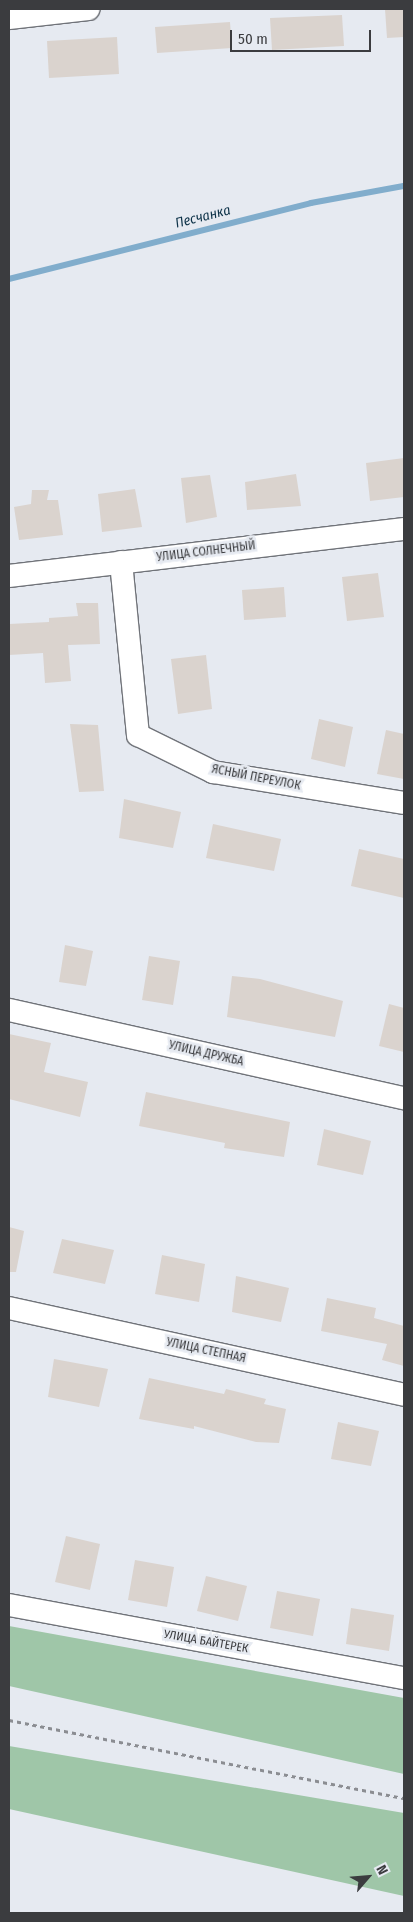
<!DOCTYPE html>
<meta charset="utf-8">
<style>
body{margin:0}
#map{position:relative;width:413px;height:1922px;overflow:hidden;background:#e6eaf1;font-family:"Fira Sans Condensed",sans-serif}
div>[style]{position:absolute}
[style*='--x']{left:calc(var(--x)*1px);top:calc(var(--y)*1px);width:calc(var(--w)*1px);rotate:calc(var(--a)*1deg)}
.green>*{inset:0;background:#9fc6a8}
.stream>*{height:5.5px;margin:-2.75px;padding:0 2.75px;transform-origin:2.75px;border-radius:2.75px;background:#81adcc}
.building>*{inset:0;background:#dad3ce}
.path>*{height:3px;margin-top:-1.5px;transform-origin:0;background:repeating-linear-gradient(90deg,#8b8d92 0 4px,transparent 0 8px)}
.roads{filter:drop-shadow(1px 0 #707379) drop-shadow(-1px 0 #707379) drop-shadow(0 1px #707379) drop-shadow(0 -1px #707379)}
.minor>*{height:22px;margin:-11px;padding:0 11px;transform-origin:11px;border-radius:11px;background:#fff}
span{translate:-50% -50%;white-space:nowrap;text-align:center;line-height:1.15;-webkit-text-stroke:5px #e6eaf1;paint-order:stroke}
.street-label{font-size:12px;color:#3b3c3f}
.water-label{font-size:14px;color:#0c3147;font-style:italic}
.frame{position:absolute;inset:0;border:10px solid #3b3c3f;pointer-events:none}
.north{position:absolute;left:343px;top:1852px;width:50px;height:50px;-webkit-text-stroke:4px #e6eaf1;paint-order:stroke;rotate:63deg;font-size:14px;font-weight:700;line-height:20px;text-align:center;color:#3b3c3f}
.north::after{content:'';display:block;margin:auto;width:18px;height:22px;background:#3b3c3f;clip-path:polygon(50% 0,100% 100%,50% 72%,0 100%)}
.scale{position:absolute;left:230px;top:30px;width:141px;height:22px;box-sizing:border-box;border:2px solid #3b3c3f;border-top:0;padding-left:6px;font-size:15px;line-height:18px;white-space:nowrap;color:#3b3c3f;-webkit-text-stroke:4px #e6eaf1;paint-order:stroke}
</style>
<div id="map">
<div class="green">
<i style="clip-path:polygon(9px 1626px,404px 1698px,404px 1774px,9px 1686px)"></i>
<i style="clip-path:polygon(9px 1746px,404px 1813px,404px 1896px,9px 1809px)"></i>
</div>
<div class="stream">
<i style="--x:9;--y:279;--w:311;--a:-14.1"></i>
<i style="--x:311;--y:203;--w:95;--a:-10.4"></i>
</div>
<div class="building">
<i style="clip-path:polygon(385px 9px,404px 9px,404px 37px,387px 38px)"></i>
<i style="clip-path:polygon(342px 15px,344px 46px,272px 50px,270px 18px)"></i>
<i style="clip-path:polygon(230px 22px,232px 48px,157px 53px,155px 27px)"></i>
<i style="clip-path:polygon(117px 37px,119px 74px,49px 78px,47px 41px)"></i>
<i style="clip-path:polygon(404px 458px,404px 497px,370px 501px,366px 463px)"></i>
<i style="clip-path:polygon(296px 474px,301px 506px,247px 510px,245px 482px)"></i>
<i style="clip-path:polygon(210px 475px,217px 517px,186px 523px,181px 478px)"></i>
<i style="clip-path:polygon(135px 489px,142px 527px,102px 532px,98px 494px)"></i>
<i style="clip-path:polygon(32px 490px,49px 490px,47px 500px,58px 500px,63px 535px,19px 540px,14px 507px,31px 504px)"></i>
<i style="clip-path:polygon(378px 573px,384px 617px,347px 621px,342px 577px)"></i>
<i style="clip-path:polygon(284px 587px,286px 617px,244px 620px,242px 590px)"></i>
<i style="clip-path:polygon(76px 603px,98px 603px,100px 644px,68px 645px,71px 681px,45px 683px,43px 653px,9px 655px,9px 624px,49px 622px,49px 618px,78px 616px)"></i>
<i style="clip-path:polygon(206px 655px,212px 709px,178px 714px,171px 659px)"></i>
<i style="clip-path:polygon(319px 719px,353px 727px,345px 767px,311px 759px)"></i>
<i style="clip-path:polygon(70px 724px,98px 725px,104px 791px,79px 792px)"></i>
<i style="clip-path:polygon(386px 730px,404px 734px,404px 779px,377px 774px)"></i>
<i style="clip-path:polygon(124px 799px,181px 812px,173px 848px,119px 838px)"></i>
<i style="clip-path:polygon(213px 824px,281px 839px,274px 871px,206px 858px)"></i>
<i style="clip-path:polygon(359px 849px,404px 859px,404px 898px,351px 886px)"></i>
<i style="clip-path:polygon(65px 945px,93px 951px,86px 986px,59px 982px)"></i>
<i style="clip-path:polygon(149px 956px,180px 961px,173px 1005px,142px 1000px)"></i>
<i style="clip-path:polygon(232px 976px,260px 979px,343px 1001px,335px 1037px,227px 1017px)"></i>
<i style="clip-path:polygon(389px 1004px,404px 1008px,404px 1052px,379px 1046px)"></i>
<i style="clip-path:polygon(9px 1034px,51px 1043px,44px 1072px,88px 1082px,80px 1117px,9px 1099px)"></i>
<i style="clip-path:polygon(146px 1092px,290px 1122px,284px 1157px,224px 1148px,225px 1143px,139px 1126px)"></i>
<i style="clip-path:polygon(324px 1129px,371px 1141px,363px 1175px,317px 1165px)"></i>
<i style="clip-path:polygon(9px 1227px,24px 1231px,16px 1272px,9px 1272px)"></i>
<i style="clip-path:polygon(62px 1239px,114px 1250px,105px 1284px,53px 1273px)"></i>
<i style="clip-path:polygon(162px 1255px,205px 1264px,199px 1302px,155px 1294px)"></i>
<i style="clip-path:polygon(236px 1276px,289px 1288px,281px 1322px,232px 1312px)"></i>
<i style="clip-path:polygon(327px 1298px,376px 1308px,374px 1318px,404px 1326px,404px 1366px,382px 1360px,387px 1344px,321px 1331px)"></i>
<i style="clip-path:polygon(54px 1359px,108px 1369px,99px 1407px,48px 1397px)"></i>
<i style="clip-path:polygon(149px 1378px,224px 1394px,226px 1389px,266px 1399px,264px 1404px,286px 1409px,279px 1443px,256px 1442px,194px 1426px,194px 1429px,139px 1419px)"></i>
<i style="clip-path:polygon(338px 1422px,379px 1431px,371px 1466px,331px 1459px)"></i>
<i style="clip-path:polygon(66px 1536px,100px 1544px,90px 1590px,55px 1582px)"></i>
<i style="clip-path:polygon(135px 1560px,174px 1567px,167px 1607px,128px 1600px)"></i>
<i style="clip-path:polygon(206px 1576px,247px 1586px,238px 1621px,197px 1611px)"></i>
<i style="clip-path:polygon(277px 1591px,320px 1599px,313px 1636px,270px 1628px)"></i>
<i style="clip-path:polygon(351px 1608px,394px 1615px,389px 1651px,346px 1644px)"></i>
</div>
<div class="path">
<i style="--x:9;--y:1720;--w:403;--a:11.2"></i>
</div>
<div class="roads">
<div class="minor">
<i style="--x:9;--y:18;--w:80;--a:-6.5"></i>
<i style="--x:121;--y:562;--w:174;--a:84.4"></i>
<i style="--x:138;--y:735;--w:84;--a:26.3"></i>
<i style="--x:213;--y:772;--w:193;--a:9.2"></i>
<i style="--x:9;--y:576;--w:398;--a:-6.8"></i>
<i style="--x:9;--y:1010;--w:405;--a:12.6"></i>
<i style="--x:9;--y:1308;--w:404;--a:12.4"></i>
<i style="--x:9;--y:1605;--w:402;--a:10.5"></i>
</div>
</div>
<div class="street-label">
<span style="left:206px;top:552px;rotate:-7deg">УЛИЦА СОЛНЕЧНЫЙ</span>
<span style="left:256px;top:778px;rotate:11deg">ЯСНЫЙ ПЕРЕУЛОК</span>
<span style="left:206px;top:1054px;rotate:13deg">УЛИЦА ДРУЖБА</span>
<span style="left:206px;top:1351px;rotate:12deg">УЛИЦА СТЕПНАЯ</span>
<span style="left:206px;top:1642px;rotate:10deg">УЛИЦА БАЙТЕРЕК</span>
</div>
<div class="water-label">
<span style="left:203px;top:217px;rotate:-14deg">Песчанка</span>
</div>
<div class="frame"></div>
<div class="north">N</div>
<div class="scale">50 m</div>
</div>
